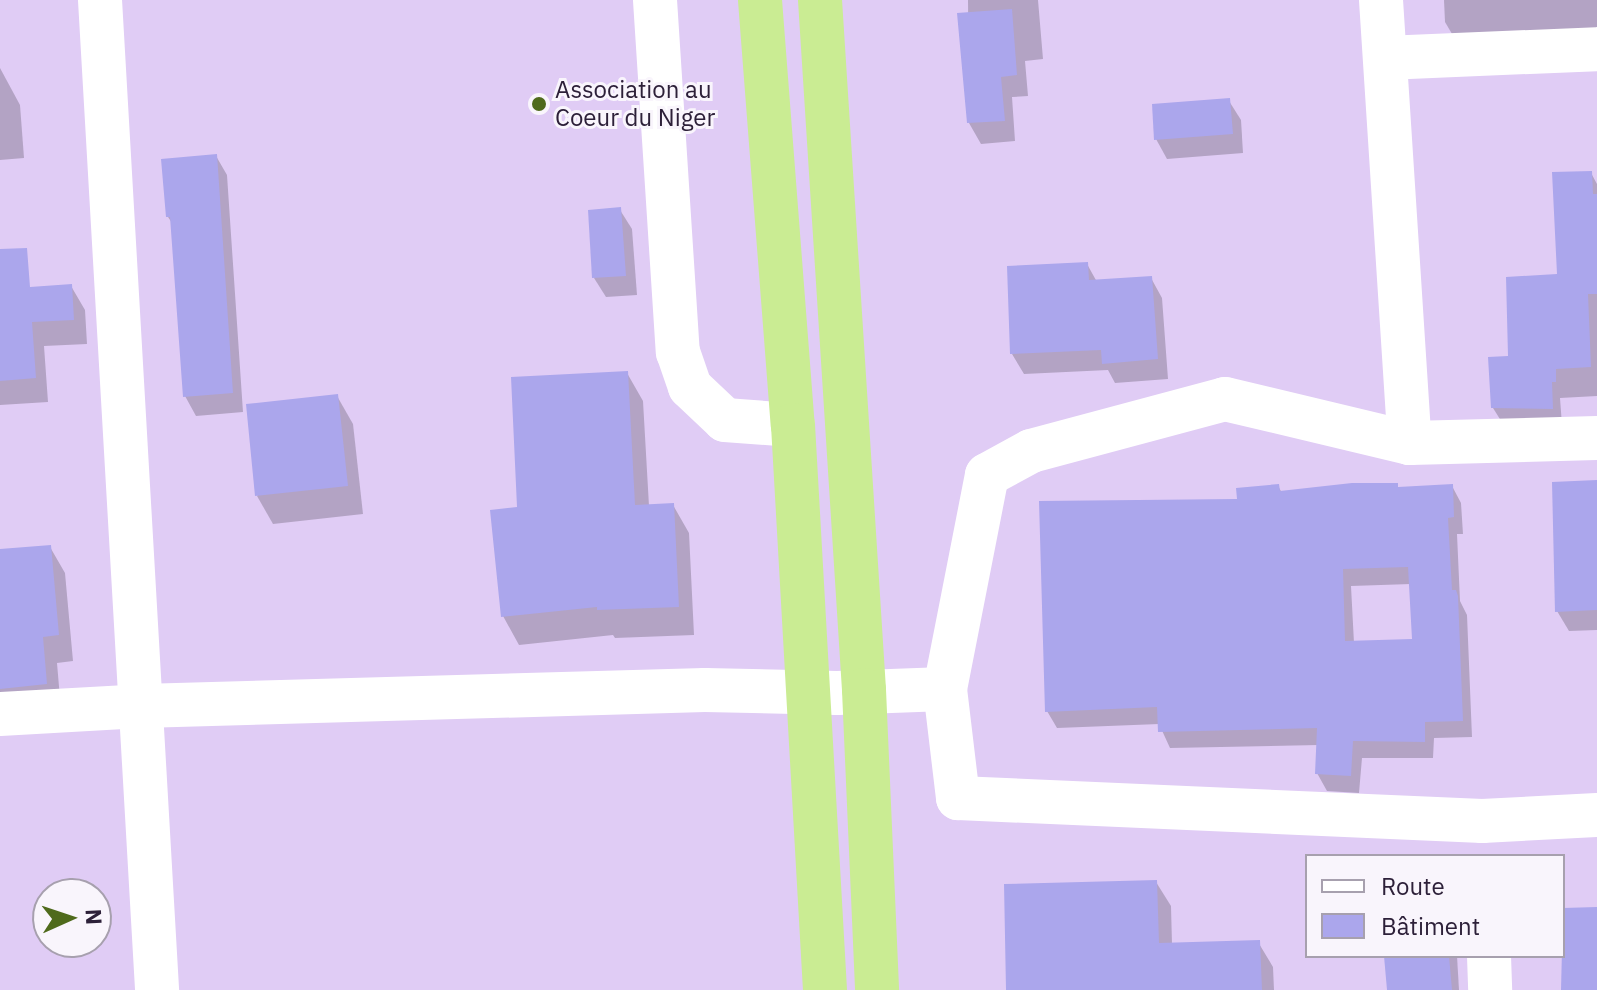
<!DOCTYPE html>
<meta charset="utf-8">
<style>
body{margin:0}
#map{position:relative;width:1597px;height:990px;overflow:hidden;background:#e0ccf5;font-family:"IBM Plex Sans",sans-serif}
div>[style]{position:absolute}
[style*='--x']{left:calc(var(--x)*1px);top:calc(var(--y)*1px);width:calc(var(--w)*1px);rotate:calc(var(--a)*1deg)}
.shadow>*{inset:0;background:#0003}
.building>*{inset:0;background:#aba6ec}
.minor>*{height:44px;margin:-22px;padding:0 22px;transform-origin:22px;border-radius:22px;background:#fff}
.trunk>*{height:44px;margin:-22px;padding:0 22px;transform-origin:22px;border-radius:22px;background:#caec93}
.dots>*{width:22px;height:22px;translate:-50% -50%;box-sizing:border-box;border:4px solid #f9f5fc;border-radius:50%}
span{translate:-50% -50%;white-space:nowrap;text-align:center;line-height:1.15;-webkit-text-stroke:6px #f9f5fc;paint-order:stroke}
.poi-label{font-size:24px;color:#2d2039}
.left{translate:0 -50%;text-align:left}
.legend{position:absolute;left:1305px;top:854px;width:260px;height:104px;box-sizing:border-box;background:#f9f5fc;border:2px solid #a7a0ae;margin:0;padding:10px 14px;list-style:none;font-size:24px;color:#2d2039}
.legend li{display:flex;align-items:center;gap:16px;height:40px}
.legend b{width:40px;border:2px solid #a7a0ae}
.north{position:absolute;left:32px;top:878px;width:80px;height:80px;box-sizing:border-box;background:#f9f5fc;border:2px solid #a7a0ae;border-radius:50%;rotate:87deg;font-size:22px;font-weight:700;line-height:32px;text-align:center;color:#2d2039}
.north::after{content:'';display:block;margin:auto;width:28px;height:36px;background:#4f6a1c;clip-path:polygon(50% 0,100% 100%,50% 72%,0 100%)}
</style>
<div id="map">
<div class="shadow">
<i style="clip-path:polygon(968px 0,1038px 0,1043px 59px,1025px 61px,1028px 96px,1012px 97px,1015px 141px,981px 144px,969px 123px)"></i>
<i style="clip-path:polygon(1444px 0,1597px 0,1597px 32px,1455px 39px,1445px 22px)"></i>
<i style="clip-path:polygon(0 68px,20px 105px,24px 158px,0 160px)"></i>
<i style="clip-path:polygon(1229px 101px,1241px 120px,1243px 153px,1167px 159px,1156px 139px)"></i>
<i style="clip-path:polygon(216px 156px,227px 175px,243px 412px,196px 416px,185px 396px,172px 223px,168px 217px)"></i>
<i style="clip-path:polygon(1591px 173px,1597px 184px,1597px 396px,1560px 398px,1562px 425px,1503px 424px,1493px 408px,1510px 358px,1559px 276px)"></i>
<i style="clip-path:polygon(620px 210px,632px 229px,637px 295px,606px 297px,594px 278px)"></i>
<i style="clip-path:polygon(1087px 264px,1097px 282px,1151px 278px,1162px 298px,1168px 379px,1115px 383px,1108px 370px,1024px 374px,1012px 354px)"></i>
<i style="clip-path:polygon(71px 286px,85px 310px,87px 344px,44px 346px,48px 402px,0 405px,0 290px)"></i>
<i style="clip-path:polygon(627px 373px,643px 401px,649px 506px,673px 505px,689px 533px,694px 635px,615px 638px,613px 635px,519px 645px,503px 616px,520px 509px)"></i>
<i style="clip-path:polygon(337px 396px,353px 424px,363px 514px,273px 524px,257px 496px)"></i>
<i style="clip-path:polygon(1597px 483px,1597px 630px,1569px 631px,1557px 611px)"></i>
<i style="clip-path:polygon(evenodd,1397px 485px,1399px 489px,1452px 486px,1461px 503px,1463px 534px,1457px 534px,1460px 601px,1467px 615px,1472px 737px,1434px 738px,1433px 758px,1362px 758px,1359px 793px,1327px 791px,1317px 773px,1319px 745px,1170px 748px,1159px 724px,1057px 728px,1047px 711px,1239px 501px,1278px 486px,1282px 493px,1397px 485px,1411px 584px,1414px 641px,1354px 643px,1351px 586px,1411px 584px)"></i>
<i style="clip-path:polygon(50px 547px,65px 573px,73px 661px,57px 663px,61px 710px,0 716px,0 551px)"></i>
<i style="clip-path:polygon(1156px 882px,1171px 906px,1172px 944px,1258px 942px,1273px 967px,1274px 990px,1008px 990px)"></i>
<i style="clip-path:polygon(1386px 956px,1457px 956px,1459px 990px,1389px 990px)"></i>
</div>
<div class="building">
<i style="clip-path:polygon(1012px 9px,1017px 75px,1001px 77px,1005px 121px,967px 123px,957px 13px)"></i>
<i style="clip-path:polygon(1230px 98px,1233px 134px,1154px 140px,1152px 104px)"></i>
<i style="clip-path:polygon(217px 154px,233px 393px,183px 397px,170px 217px,166px 217px,161px 159px)"></i>
<i style="clip-path:polygon(1592px 171px,1593px 194px,1597px 194px,1597px 294px,1588px 294px,1591px 367px,1556px 369px,1556px 382px,1552px 382px,1553px 409px,1491px 408px,1488px 357px,1508px 356px,1506px 277px,1557px 274px,1552px 172px)"></i>
<i style="clip-path:polygon(621px 207px,626px 276px,592px 278px,588px 210px)"></i>
<i style="clip-path:polygon(27px 248px,30px 287px,72px 284px,74px 320px,32px 322px,36px 378px,0 381px,0 249px)"></i>
<i style="clip-path:polygon(1088px 262px,1089px 280px,1152px 276px,1158px 359px,1102px 364px,1101px 350px,1010px 354px,1007px 266px)"></i>
<i style="clip-path:polygon(628px 371px,635px 505px,674px 503px,679px 607px,597px 610px,597px 607px,501px 617px,490px 510px,517px 507px,511px 377px)"></i>
<i style="clip-path:polygon(338px 394px,348px 486px,255px 496px,246px 404px)"></i>
<i style="clip-path:polygon(1597px 480px,1597px 610px,1555px 612px,1552px 482px)"></i>
<i style="clip-path:polygon(evenodd,1352px 483px,1398px 483px,1398px 487px,1453px 484px,1454px 517px,1448px 518px,1452px 590px,1456px 590px,1458px 596px,1463px 721px,1425px 722px,1425px 742px,1353px 741px,1351px 776px,1315px 774px,1317px 728px,1158px 732px,1157px 707px,1045px 712px,1039px 501px,1237px 499px,1236px 488px,1279px 484px,1280px 491px,1352px 483px,1408px 567px,1412px 639px,1345px 641px,1343px 569px,1408px 567px)"></i>
<i style="clip-path:polygon(51px 545px,59px 635px,43px 637px,47px 684px,0 689px,0 549px)"></i>
<i style="clip-path:polygon(1157px 880px,1159px 943px,1260px 940px,1262px 990px,1006px 990px,1004px 884px)"></i>
<i style="clip-path:polygon(1597px 907px,1597px 990px,1561px 990px,1563px 908px)"></i>
<i style="clip-path:polygon(1384px 956px,1449px 956px,1452px 990px,1387px 990px)"></i>
</div>
<div class="minor">
<i style="--x:100;--y:0;--w:992;--a:86.7"></i>
<i style="--x:655;--y:0;--w:353;--a:86.3"></i>
<i style="--x:678;--y:352;--w:37;--a:71"></i>
<i style="--x:690;--y:387;--w:48;--a:43.3"></i>
<i style="--x:725;--y:420;--w:68;--a:4.2"></i>
<i style="--x:1381;--y:0;--w:444;--a:86.3"></i>
<i style="--x:1385;--y:58;--w:212;--a:-2.4"></i>
<i style="--x:945;--y:689;--w:218;--a:-78.9"></i>
<i style="--x:987;--y:475;--w:50;--a:-28.6"></i>
<i style="--x:1031;--y:451;--w:201;--a:-15"></i>
<i style="--x:1225;--y:399;--w:190;--a:13.4"></i>
<i style="--x:1410;--y:443;--w:187;--a:-1.5"></i>
<i style="--x:0;--y:714;--w:141;--a:-3.2"></i>
<i style="--x:141;--y:706;--w:564;--a:-1.62"></i>
<i style="--x:705;--y:690;--w:132;--a:1.3"></i>
<i style="--x:837;--y:693;--w:108;--a:-2.1"></i>
<i style="--x:945;--y:689;--w:110;--a:83.2"></i>
<i style="--x:958;--y:798;--w:525;--a:2.51"></i>
<i style="--x:1482;--y:821;--w:115;--a:-3"></i>
<i style="--x:1489;--y:956;--w:34;--a:88"></i>
</div>
<div class="trunk">
<i style="--x:760;--y:0;--w:426;--a:85.6"></i>
<i style="--x:793;--y:425;--w:566;--a:86.76"></i>
<i style="--x:820;--y:0;--w:691;--a:86.35"></i>
<i style="--x:864;--y:690;--w:300;--a:87.5"></i>
</div>
<div class="dots">
<i style="left:539px;top:104px;background:#4f6a1c"></i>
</div>
<div class="poi-label">
<span class="left" style="left:555px;top:104px">Association au<br>Coeur du Niger</span>
</div>
<ul class="legend">
<li><b style="height:10px;background:#fff"></b>Route</li>
<li><b style="height:22px;background:#aba6ec"></b>Bâtiment</li>
</ul>
<div class="north">N</div>
</div>
